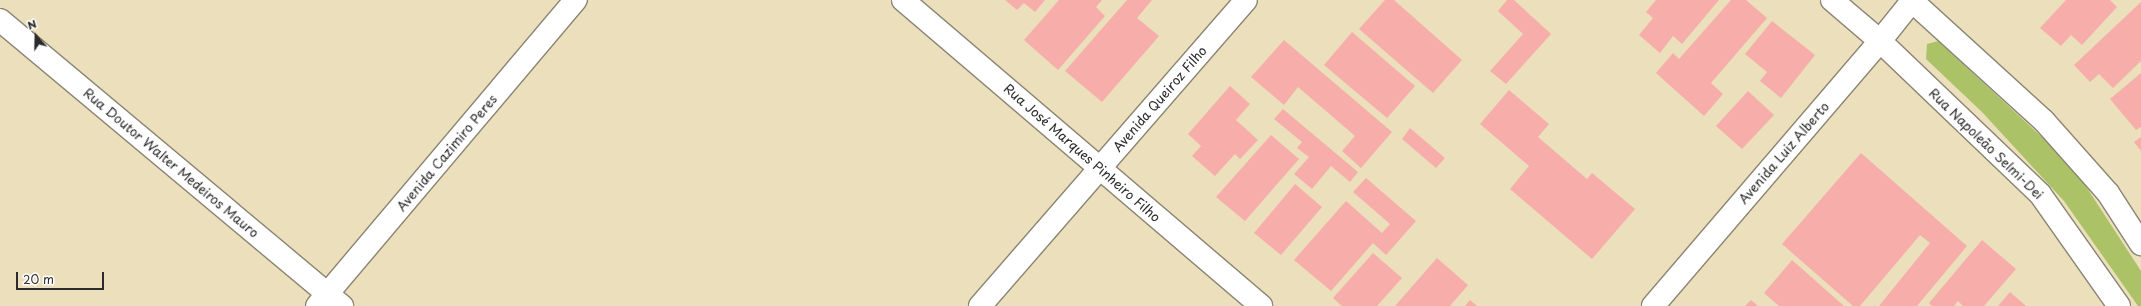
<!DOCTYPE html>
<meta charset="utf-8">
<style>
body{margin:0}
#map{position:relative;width:2141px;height:306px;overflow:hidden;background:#ebdfbc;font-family:"Playpen Sans",sans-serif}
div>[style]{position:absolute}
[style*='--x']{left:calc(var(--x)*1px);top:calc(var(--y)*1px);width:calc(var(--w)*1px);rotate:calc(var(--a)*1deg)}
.green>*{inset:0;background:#acc267}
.building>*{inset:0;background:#f7aeaa}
.roads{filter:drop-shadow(1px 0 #8b8574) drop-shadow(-1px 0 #8b8574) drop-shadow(0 1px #8b8574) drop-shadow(0 -1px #8b8574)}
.street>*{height:22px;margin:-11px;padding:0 11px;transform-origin:11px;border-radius:11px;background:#fff}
.secondary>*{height:22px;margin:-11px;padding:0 11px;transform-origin:11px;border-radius:11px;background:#fff}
span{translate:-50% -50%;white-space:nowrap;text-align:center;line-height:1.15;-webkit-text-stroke:3.5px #fff;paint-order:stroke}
.street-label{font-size:13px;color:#2b2b2b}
.north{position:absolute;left:16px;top:16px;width:40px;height:40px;-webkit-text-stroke:3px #fff;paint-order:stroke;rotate:340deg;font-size:11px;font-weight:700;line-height:16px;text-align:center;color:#2b2b2b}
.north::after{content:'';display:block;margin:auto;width:14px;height:18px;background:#2b2b2b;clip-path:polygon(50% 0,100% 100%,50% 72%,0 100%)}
.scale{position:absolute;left:16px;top:272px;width:88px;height:18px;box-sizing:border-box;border:2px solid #2b2b2b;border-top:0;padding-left:5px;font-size:12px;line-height:14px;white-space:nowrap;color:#2b2b2b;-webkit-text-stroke:3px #fff;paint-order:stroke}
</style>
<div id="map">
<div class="green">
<i style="clip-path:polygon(1938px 41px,2072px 165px,2141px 271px,2141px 306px,2138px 306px,2064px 201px,1982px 112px,1926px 59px,1927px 44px)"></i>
</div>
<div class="building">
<i style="clip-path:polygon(1005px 0,1045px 0,1035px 12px,1024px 3px,1017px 10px)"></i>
<i style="clip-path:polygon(1059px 0,1102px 0,1096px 7px,1105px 16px,1058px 70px,1024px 40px)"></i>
<i style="clip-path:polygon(1127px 0,1152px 0,1137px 18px,1159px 36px,1102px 102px,1065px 71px)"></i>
<i style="clip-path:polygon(1385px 0,1394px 0,1462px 60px,1433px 93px,1359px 29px)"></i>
<i style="clip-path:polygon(1507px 0,1514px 0,1551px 34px,1506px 84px,1490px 71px,1523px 34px,1498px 11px)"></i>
<i style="clip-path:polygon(1656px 0,1719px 0,1682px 44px,1673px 36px,1660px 53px,1639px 35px,1653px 18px,1646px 12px)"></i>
<i style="clip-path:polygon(1731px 0,1746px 0,1767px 18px,1711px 83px,1723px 94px,1704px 116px,1656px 73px,1673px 53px,1679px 59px)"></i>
<i style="clip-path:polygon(2066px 0,2110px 0,2117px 7px,2082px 45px,2071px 35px,2061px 46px,2040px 28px)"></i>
<i style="clip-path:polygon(2141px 2px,2141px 61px,2113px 88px,2099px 74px,2090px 82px,2074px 65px)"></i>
<i style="clip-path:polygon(1772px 21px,1815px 55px,1781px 98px,1760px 81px,1767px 72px,1745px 54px)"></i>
<i style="clip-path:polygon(1352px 32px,1415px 86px,1387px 118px,1324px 65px)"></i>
<i style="clip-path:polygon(1284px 40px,1392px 132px,1361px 168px,1342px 151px,1355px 136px,1298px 87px,1284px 105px,1251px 77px)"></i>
<i style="clip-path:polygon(2141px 73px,2141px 127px,2136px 130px,2110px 99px)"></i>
<i style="clip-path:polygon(1230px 86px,1250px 104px,1236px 120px,1258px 140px,1240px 159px,1235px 154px,1215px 176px,1192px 156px,1201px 146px,1188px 134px)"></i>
<i style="clip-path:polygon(1509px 90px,1549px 124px,1538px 137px,1587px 179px,1592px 173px,1635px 209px,1592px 259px,1510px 189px,1529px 166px,1480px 124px)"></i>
<i style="clip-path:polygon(1748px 91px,1774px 115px,1742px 149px,1716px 126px)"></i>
<i style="clip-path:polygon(1283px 109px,1358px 172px,1350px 182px,1331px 166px,1312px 189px,1294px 174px,1309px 157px,1297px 148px,1302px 142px,1274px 119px)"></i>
<i style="clip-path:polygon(1410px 128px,1445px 158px,1436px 168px,1402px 139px)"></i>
<i style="clip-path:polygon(1271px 135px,1299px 159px,1245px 221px,1216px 197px)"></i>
<i style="clip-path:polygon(2141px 137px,2141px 151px,2134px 142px)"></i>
<i style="clip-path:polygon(1861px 153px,1967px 246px,1917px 306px,1879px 306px,1930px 243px,1920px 235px,1860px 306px,1853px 306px,1782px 244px)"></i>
<i style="clip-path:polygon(1366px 178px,1416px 221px,1386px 255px,1373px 243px,1331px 291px,1294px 260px,1346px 201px,1382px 233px,1390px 224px,1353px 192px)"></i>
<i style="clip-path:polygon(1295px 184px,1322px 207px,1281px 255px,1254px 233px)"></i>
<i style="clip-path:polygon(1982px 240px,2016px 269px,1984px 306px,1963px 306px,1958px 301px,1954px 306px,1932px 306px,1929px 303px)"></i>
<i style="clip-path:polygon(1373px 253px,1402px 278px,1377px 306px,1342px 306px,1333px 298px)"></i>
<i style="clip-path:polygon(1437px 258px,1468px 285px,1450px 306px,1395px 306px)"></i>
<i style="clip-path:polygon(1792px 260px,1844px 306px,1779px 306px,1764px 293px)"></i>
<i style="clip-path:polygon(2010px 292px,2026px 306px,1998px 306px)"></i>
<i style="clip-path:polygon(1470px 300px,1477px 306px,1465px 306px)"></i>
<i style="clip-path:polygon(1751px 300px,1758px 306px,1745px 306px)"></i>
</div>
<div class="roads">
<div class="street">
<i style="--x:903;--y:0;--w:471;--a:40.5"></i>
<i style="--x:0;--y:20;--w:446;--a:39.9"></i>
<i style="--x:317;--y:306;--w:401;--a:-49.8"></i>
<i style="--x:980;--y:306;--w:405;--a:-49"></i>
<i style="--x:1653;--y:306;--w:349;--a:-49.4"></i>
</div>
<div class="secondary">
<i style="--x:1832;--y:0;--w:63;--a:40.5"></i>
<i style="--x:1880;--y:41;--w:221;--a:43.7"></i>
<i style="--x:2040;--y:194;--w:137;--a:54.8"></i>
<i style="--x:1911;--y:0;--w:180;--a:42.3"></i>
<i style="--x:2044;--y:121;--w:96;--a:48.4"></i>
<i style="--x:2108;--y:193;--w:61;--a:57.1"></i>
<i style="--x:1880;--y:41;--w:53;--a:-51.2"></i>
</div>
</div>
<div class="street-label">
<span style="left:1160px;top:99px;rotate:-49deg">Avenida Queiroz Filho</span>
<span style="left:1986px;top:144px;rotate:44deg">Rua Napoleão Selmi-Dei</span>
<span style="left:447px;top:153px;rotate:-50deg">Avenida Cazimiro Peres</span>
<span style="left:1082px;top:153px;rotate:41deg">Rua José Marques Pinheiro Filho</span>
<span style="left:1784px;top:153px;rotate:-49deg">Avenida Luiz Alberto</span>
<span style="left:171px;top:163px;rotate:40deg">Rua Doutor Walter Medeiros Mauro</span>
</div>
<div class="north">N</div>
<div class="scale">20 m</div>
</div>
